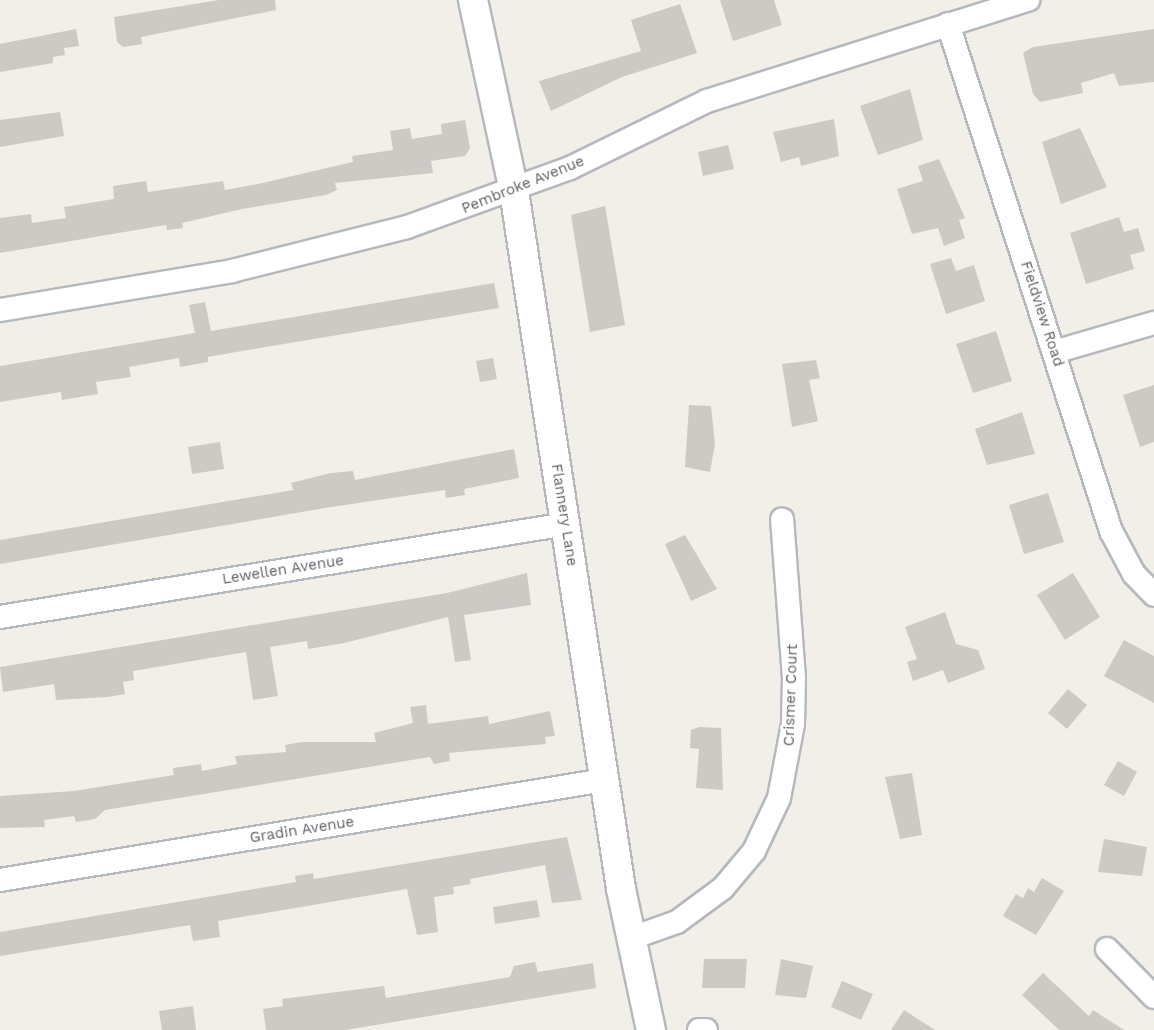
<!DOCTYPE html>
<style>
body{margin:0}
#map{position:relative;width:1154px;height:1030px;overflow:hidden;background:#f1efe8;font-family:"Work Sans",sans-serif}
div>[style]{position:absolute}
[style*='--x']{left:calc(var(--x)*1px);top:calc(var(--y)*1px);width:calc(var(--w)*1px);rotate:calc(var(--a)*1deg)}
.building>*{inset:0;background:#cccac5}
.roads{filter:drop-shadow(2px 0 #b5b8bc) drop-shadow(-2px 0 #b5b8bc) drop-shadow(0 2px #b5b8bc) drop-shadow(0 -2px #b5b8bc)}
.minor>*{height:22px;margin:-11px;padding:0 11px;transform-origin:11px;border-radius:11px;background:#fff}
.tertiary>*{height:28px;margin:-14px;padding:0 14px;transform-origin:14px;border-radius:14px;background:#fff}
span{translate:-50% -50%;white-space:nowrap;text-align:center;line-height:1.15;-webkit-text-stroke:6px #fff;paint-order:stroke}
.street-label{font-size:15px;color:#5f6368}
</style>
<div id="map">
<div class="building">
<i style="clip-path:polygon(219px 0,275px 0,276px 10px,141px 37px,142px 44px,123px 47px,117px 42px,114px 17px)"></i>
<i style="clip-path:polygon(720px 0,774px 0,782px 25px,733px 41px)"></i>
<i style="clip-path:polygon(680px 4px,697px 53px,622px 77px,551px 111px,539px 81px,641px 51px,631px 20px)"></i>
<i style="clip-path:polygon(76px 29px,79px 46px,64px 48px,65px 55px,53px 57px,53px 63px,0 72px,0 44px)"></i>
<i style="clip-path:polygon(1154px 29px,1154px 82px,1119px 86px,1114px 73px,1081px 83px,1083px 93px,1040px 102px,1033px 94px,1023px 53px,1033px 47px)"></i>
<i style="clip-path:polygon(910px 89px,923px 140px,878px 155px,860px 106px)"></i>
<i style="clip-path:polygon(60px 112px,64px 136px,0 147px,0 120px)"></i>
<i style="clip-path:polygon(834px 119px,839px 156px,801px 166px,799px 157px,781px 162px,773px 132px)"></i>
<i style="clip-path:polygon(465px 120px,470px 148px,465px 156px,431px 161px,433px 173px,335px 183px,337px 190px,326px 195px,242px 209px,182px 223px,183px 228px,167px 230px,166px 225px,0 253px,0 218px,31px 214px,32px 223px,66px 218px,64px 207px,114px 199px,113px 186px,146px 181px,148px 192px,223px 181px,225px 190px,258px 184px,353px 162px,352px 156px,393px 150px,390px 131px,410px 128px,412px 139px,442px 134px,441px 124px)"></i>
<i style="clip-path:polygon(1080px 128px,1107px 187px,1061px 204px,1042px 142px)"></i>
<i style="clip-path:polygon(728px 145px,734px 169px,703px 176px,698px 152px)"></i>
<i style="clip-path:polygon(939px 159px,965px 218px,959px 220px,965px 238px,944px 246px,938px 228px,912px 234px,897px 189px,923px 181px,918px 166px)"></i>
<i style="clip-path:polygon(605px 206px,625px 325px,590px 332px,571px 215px)"></i>
<i style="clip-path:polygon(1119px 217px,1124px 232px,1138px 228px,1145px 251px,1130px 255px,1134px 269px,1086px 284px,1070px 233px)"></i>
<i style="clip-path:polygon(951px 258px,956px 271px,974px 265px,985px 301px,946px 314px,930px 264px)"></i>
<i style="clip-path:polygon(494px 283px,499px 308px,242px 351px,208px 357px,208px 362px,180px 367px,179px 358px,129px 367px,131px 377px,96px 382px,98px 394px,62px 400px,61px 392px,0 402px,0 366px,195px 333px,189px 305px,205px 302px,211px 331px)"></i>
<i style="clip-path:polygon(996px 331px,1012px 381px,973px 393px,956px 344px)"></i>
<i style="clip-path:polygon(493px 358px,497px 379px,480px 382px,476px 361px)"></i>
<i style="clip-path:polygon(816px 360px,820px 378px,809px 380px,818px 421px,792px 427px,782px 364px)"></i>
<i style="clip-path:polygon(1154px 385px,1154px 442px,1140px 447px,1123px 395px)"></i>
<i style="clip-path:polygon(689px 405px,711px 406px,715px 444px,710px 472px,685px 467px)"></i>
<i style="clip-path:polygon(1022px 412px,1035px 454px,987px 465px,975px 429px)"></i>
<i style="clip-path:polygon(220px 442px,224px 469px,192px 474px,188px 447px)"></i>
<i style="clip-path:polygon(514px 449px,519px 478px,464px 489px,465px 495px,446px 498px,445px 490px,325px 508px,0 564px,0 540px,293px 490px,291px 483px,331px 473px,353px 471px,355px 480px)"></i>
<i style="clip-path:polygon(1048px 493px,1064px 542px,1024px 554px,1009px 505px)"></i>
<i style="clip-path:polygon(685px 535px,717px 589px,691px 601px,665px 544px)"></i>
<i style="clip-path:polygon(527px 573px,531px 605px,464px 615px,471px 660px,455px 662px,448px 617px,344px 643px,308px 649px,307px 641px,270px 647px,278px 696px,253px 700px,246px 652px,133px 671px,134px 680px,123px 682px,125px 694px,108px 697px,56px 700px,54px 684px,3px 692px,0 667px,447px 593px)"></i>
<i style="clip-path:polygon(1073px 573px,1100px 617px,1065px 640px,1037px 595px)"></i>
<i style="clip-path:polygon(945px 612px,956px 644px,978px 650px,985px 669px,948px 683px,943px 670px,913px 681px,907px 662px,917px 659px,905px 627px)"></i>
<i style="clip-path:polygon(1124px 640px,1154px 656px,1154px 703px,1104px 676px)"></i>
<i style="clip-path:polygon(1068px 689px,1087px 705px,1067px 729px,1048px 713px)"></i>
<i style="clip-path:polygon(426px 705px,428px 724px,488px 716px,489px 724px,550px 711px,555px 736px,545px 737px,546px 744px,449px 753px,450px 761px,434px 764px,430px 757px,105px 810px,95px 819px,76px 822px,74px 816px,44px 820px,45px 827px,0 828px,0 796px,74px 791px,174px 775px,173px 768px,201px 764px,202px 771px,237px 764px,235px 756px,286px 752px,285px 745px,301px 742px,376px 742px,374px 733px,413px 723px,410px 707px)"></i>
<i style="clip-path:polygon(699px 727px,721px 728px,723px 790px,696px 788px,699px 749px,690px 748px,691px 730px)"></i>
<i style="clip-path:polygon(1118px 761px,1137px 772px,1124px 796px,1104px 785px)"></i>
<i style="clip-path:polygon(912px 773px,922px 835px,900px 839px,885px 777px)"></i>
<i style="clip-path:polygon(567px 837px,582px 900px,552px 903px,545px 865px,470px 879px,471px 884px,453px 887px,454px 894px,434px 897px,438px 932px,417px 935px,407px 889px,218px 921px,220px 937px,193px 941px,190px 925px,0 956px,0 932px,296px 882px,295px 876px,313px 873px,314px 879px)"></i>
<i style="clip-path:polygon(1104px 839px,1147px 847px,1142px 876px,1098px 872px)"></i>
<i style="clip-path:polygon(1042px 878px,1064px 891px,1036px 935px,1003px 916px,1016px 894px,1023px 898px,1028px 888px,1034px 892px)"></i>
<i style="clip-path:polygon(537px 900px,540px 917px,495px 924px,493px 907px)"></i>
<i style="clip-path:polygon(704px 959px,747px 959px,745px 988px,702px 988px)"></i>
<i style="clip-path:polygon(781px 959px,813px 966px,806px 998px,775px 995px)"></i>
<i style="clip-path:polygon(535px 962px,538px 972px,593px 963px,596px 988px,346px 1030px,266px 1030px,263px 1009px,283px 1006px,282px 999px,384px 986px,386px 998px,510px 977px,514px 966px)"></i>
<i style="clip-path:polygon(1043px 973px,1089px 1016px,1093px 1010px,1124px 1030px,1059px 1030px,1022px 995px)"></i>
<i style="clip-path:polygon(842px 981px,873px 994px,861px 1020px,831px 1007px)"></i>
<i style="clip-path:polygon(193px 1006px,196px 1030px,162px 1030px,159px 1011px)"></i>
<i style="clip-path:polygon(904px 1010px,935px 1030px,891px 1030px)"></i>
</div>
<div class="roads">
<div class="minor">
<i style="--x:948;--y:24;--w:533;--a:72.18"></i>
<i style="--x:1111;--y:531;--w:49;--a:61.9"></i>
<i style="--x:1134;--y:574;--w:29;--a:46"></i>
<i style="--x:0;--y:310;--w:235;--a:-9.5"></i>
<i style="--x:232;--y:271;--w:180;--a:-14.1"></i>
<i style="--x:407;--y:227;--w:173;--a:-19.9"></i>
<i style="--x:570;--y:168;--w:153;--a:-26.1"></i>
<i style="--x:707;--y:101;--w:337;--a:-17.5"></i>
<i style="--x:1054;--y:352;--w:104;--a:-16.2"></i>
<i style="--x:0;--y:617;--w:574;--a:-9.33"></i>
<i style="--x:0;--y:880;--w:612;--a:-9.4"></i>
<i style="--x:629;--y:939;--w:51;--a:-19.5"></i>
<i style="--x:677;--y:922;--w:57;--a:-36.5"></i>
<i style="--x:723;--y:888;--w:48;--a:-50"></i>
<i style="--x:754;--y:851;--w:59;--a:-64.7"></i>
<i style="--x:779;--y:798;--w:75;--a:-79.3"></i>
<i style="--x:793;--y:724;--w:46;--a:-88.8"></i>
<i style="--x:794;--y:678;--w:159;--a:-94.3"></i>
<i style="--x:1107;--y:949;--w:67;--a:45.6"></i>
<i style="--x:699;--y:1030;--w:7;--a:0"></i>
</div>
<div class="tertiary">
<i style="--x:473;--y:0;--w:195;--a:77.9"></i>
<i style="--x:514;--y:191;--w:706;--a:81.28"></i>
<i style="--x:621;--y:889;--w:144;--a:78"></i>
</div>
</div>
<div class="street-label">
<span style="left:523px;top:185px;rotate:-22deg">Pembroke Avenue</span>
<span style="left:1042px;top:314px;rotate:72deg">Fieldview Road</span>
<span style="left:564px;top:515px;rotate:81deg">Flannery Lane</span>
<span style="left:283px;top:570px;rotate:-9deg">Lewellen Avenue</span>
<span style="left:791px;top:695px;rotate:-88deg">Crismer Court</span>
<span style="left:302px;top:830px;rotate:-9deg">Gradin Avenue</span>
</div>
</div>
